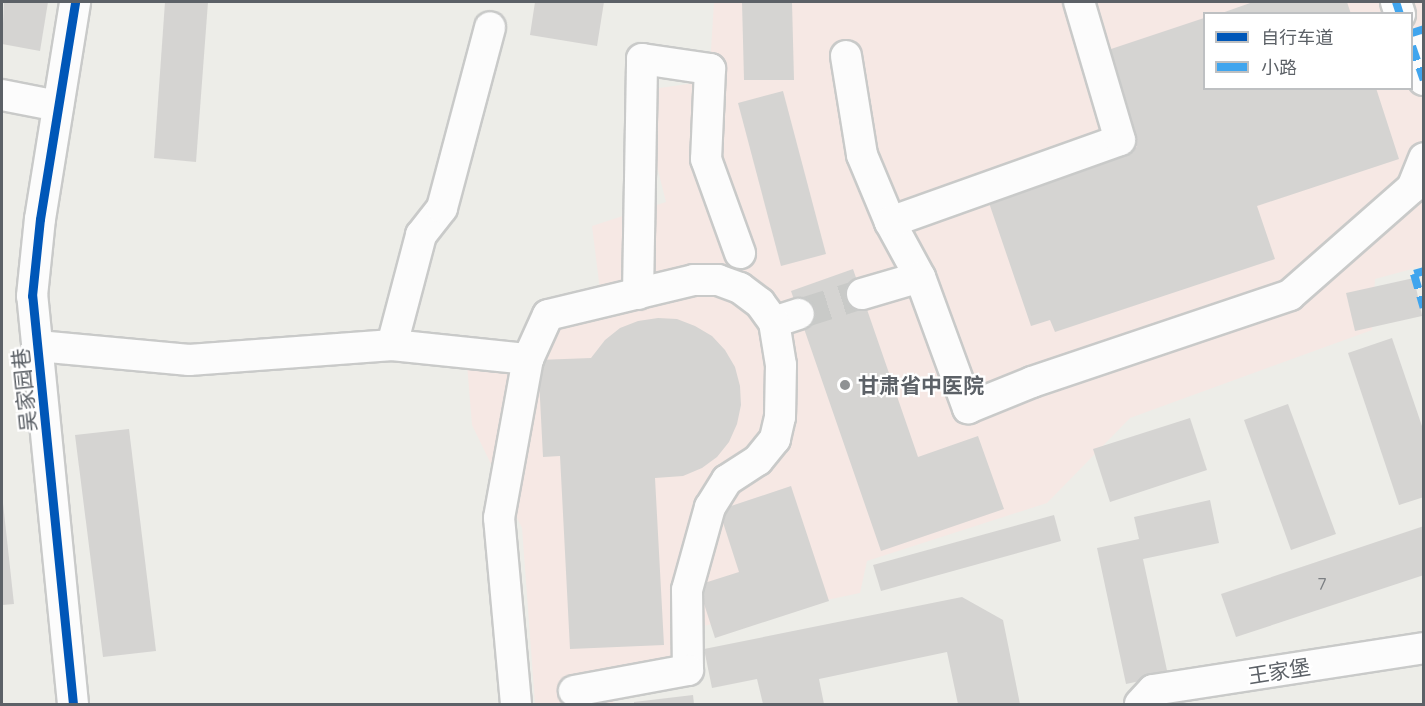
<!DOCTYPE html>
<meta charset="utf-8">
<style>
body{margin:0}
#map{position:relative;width:1425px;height:706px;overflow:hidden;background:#edede8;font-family:"Titillium Web","Noto Sans SC",sans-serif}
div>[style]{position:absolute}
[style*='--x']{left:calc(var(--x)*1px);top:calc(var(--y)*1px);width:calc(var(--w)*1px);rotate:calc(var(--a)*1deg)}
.medical>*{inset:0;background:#f6e8e4}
.building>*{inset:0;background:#d5d4d2}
.minor-tunnel>*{height:30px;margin-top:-15px;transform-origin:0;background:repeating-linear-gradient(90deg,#c9cac8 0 30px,transparent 0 45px)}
.roads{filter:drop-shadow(2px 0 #c9cac9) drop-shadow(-2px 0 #c9cac9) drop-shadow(0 2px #c9cac9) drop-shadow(0 -2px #c9cac9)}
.minor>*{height:30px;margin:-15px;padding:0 15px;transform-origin:15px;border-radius:15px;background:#fcfcfc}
.quiet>*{height:8px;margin-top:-4px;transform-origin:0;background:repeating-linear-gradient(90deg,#40a5ee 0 15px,transparent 0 23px)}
.cycleway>*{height:9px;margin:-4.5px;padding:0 4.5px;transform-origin:4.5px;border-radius:4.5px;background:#0057b8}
.dots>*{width:16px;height:16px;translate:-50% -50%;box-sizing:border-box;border:3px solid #fff;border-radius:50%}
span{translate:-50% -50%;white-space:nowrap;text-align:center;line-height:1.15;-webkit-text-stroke:4.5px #fff;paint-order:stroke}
.number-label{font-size:18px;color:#7c7f83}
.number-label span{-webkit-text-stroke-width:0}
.poi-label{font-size:21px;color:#5c6167;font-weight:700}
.left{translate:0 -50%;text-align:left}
.street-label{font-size:21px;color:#5c6167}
.frame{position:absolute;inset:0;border:3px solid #5c6167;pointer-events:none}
.legend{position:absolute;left:1203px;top:12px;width:210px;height:78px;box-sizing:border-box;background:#fff;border:2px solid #bec0c2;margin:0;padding:8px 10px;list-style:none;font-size:18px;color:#5c6167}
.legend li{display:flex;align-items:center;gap:12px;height:30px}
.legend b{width:30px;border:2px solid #bec0c2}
</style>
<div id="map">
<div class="medical">
<i style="clip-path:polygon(evenodd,714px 2px,1423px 2px,1423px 266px,1375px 279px,1372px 330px,1130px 418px,1047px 503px,867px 561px,860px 593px,684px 630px,680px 675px,612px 683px,614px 704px,535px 704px,522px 528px,472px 425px,466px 352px,539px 346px,544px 304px,602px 306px,592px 226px,666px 202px,638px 91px,709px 81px,714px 2px,1204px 14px,1412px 14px,1412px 88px,1204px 88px,1204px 14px)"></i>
</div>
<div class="building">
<i style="clip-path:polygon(4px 2px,48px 2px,40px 51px,2px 44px)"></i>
<i style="clip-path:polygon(165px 2px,208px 2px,196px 162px,154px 158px)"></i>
<i style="clip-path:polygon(535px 2px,604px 2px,597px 46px,530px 35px)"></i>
<i style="clip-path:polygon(742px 2px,792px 2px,794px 80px,744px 80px)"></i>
<i style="clip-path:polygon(1253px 2px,1347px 2px,1351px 14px,1219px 14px)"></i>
<i style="clip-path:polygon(1204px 18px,1204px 88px,1376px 88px,1399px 159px,1257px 206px,1275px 259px,1055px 332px,1050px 320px,1031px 326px,987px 197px,1137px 147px,1105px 51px)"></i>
<i style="clip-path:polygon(783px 91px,826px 254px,781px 266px,738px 103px)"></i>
<i style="clip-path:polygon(853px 269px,918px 457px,978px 436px,1004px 509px,881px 551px,791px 291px)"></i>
<i style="clip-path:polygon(1414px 278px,1422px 316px,1355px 331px,1346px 293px)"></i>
<i style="clip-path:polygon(658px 318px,677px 319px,695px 326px,712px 336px,725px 350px,735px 367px,740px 386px,741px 405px,737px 424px,729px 442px,717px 457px,702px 468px,683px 476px,655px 478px,664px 645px,570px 649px,560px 456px,543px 457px,538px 360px,591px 358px,605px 340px,620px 328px,638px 321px)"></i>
<i style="clip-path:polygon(1392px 338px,1424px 432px,1424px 497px,1399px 505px,1348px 353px)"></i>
<i style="clip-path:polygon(1288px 404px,1336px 534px,1291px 550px,1244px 420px)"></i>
<i style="clip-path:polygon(1190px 418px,1207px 470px,1110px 502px,1093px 449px)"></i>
<i style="clip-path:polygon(129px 429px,156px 651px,103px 657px,75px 435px)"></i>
<i style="clip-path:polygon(791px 486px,829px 601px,715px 638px,698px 585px,739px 572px,719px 510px)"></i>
<i style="clip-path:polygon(2px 494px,14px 604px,2px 605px)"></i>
<i style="clip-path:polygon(1210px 500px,1219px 543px,1143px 559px,1168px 675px,1126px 684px,1097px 548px,1139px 539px,1134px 517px)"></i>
<i style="clip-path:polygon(1054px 515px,1061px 541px,881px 591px,873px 565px)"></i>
<i style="clip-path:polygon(1424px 526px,1424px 575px,1236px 637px,1221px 594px)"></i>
<i style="clip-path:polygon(962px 597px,1003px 620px,1020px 704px,958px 704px,947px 652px,819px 679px,824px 704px,763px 704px,757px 679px,712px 688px,704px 649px)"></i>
<i style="clip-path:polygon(693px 695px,694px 704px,634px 704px,634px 702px)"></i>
</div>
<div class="minor-tunnel">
<i style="--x:799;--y:314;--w:66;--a:-17.6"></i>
</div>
<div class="roads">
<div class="minor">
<i style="--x:1396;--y:2;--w:13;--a:72"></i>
<i style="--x:1412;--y:46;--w:36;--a:71"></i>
<i style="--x:846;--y:56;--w:100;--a:80.8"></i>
<i style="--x:862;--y:155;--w:73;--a:67.3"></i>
<i style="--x:890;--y:222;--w:63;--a:61.4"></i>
<i style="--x:920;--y:277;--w:140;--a:69.9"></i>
<i style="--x:968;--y:408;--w:69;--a:-22.1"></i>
<i style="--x:1032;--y:382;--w:272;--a:-18.6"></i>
<i style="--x:1290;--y:295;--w:162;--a:-41.3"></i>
<i style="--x:1412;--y:188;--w:32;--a:-68"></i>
<i style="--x:2;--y:95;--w:57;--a:11.1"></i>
<i style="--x:890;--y:222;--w:244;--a:-19.6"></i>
<i style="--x:1120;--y:140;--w:144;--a:-106.5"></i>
<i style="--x:638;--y:294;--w:235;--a:-89"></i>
<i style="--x:642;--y:59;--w:69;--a:8.4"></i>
<i style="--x:710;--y:69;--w:90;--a:92.5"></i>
<i style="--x:706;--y:159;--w:100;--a:70.1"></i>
<i style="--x:862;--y:294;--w:60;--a:-16.3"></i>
<i style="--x:774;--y:322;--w:26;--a:-18"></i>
<i style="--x:392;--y:345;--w:137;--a:5.9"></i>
<i style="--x:38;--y:346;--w:152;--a:5.3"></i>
<i style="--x:189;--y:360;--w:204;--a:-4.2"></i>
<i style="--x:392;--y:345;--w:114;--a:-75.2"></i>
<i style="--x:421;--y:235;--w:34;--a:-52"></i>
<i style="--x:442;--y:208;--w:187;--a:-75.1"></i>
<i style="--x:73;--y:704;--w:410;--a:-95.7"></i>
<i style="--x:32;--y:296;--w:77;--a:-84.1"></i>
<i style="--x:40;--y:219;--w:220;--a:-80.8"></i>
<i style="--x:516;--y:704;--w:187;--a:-95.2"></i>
<i style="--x:499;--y:518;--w:162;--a:-79.7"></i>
<i style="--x:528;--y:359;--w:48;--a:-65.6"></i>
<i style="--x:548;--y:315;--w:150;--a:-13.5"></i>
<i style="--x:694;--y:280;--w:24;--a:0"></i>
<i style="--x:718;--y:280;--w:23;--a:20"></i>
<i style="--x:740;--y:288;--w:25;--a:37"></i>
<i style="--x:760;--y:303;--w:24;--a:54"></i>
<i style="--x:774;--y:322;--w:44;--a:80.8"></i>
<i style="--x:781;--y:365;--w:52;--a:91.1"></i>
<i style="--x:780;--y:417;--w:23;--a:103"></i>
<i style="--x:775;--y:439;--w:27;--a:129"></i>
<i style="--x:758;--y:460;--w:37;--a:147"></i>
<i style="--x:727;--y:480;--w:32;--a:122"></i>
<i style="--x:710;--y:507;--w:86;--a:105.5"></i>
<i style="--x:687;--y:590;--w:80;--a:89.3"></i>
<i style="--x:688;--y:670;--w:116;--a:169.6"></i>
<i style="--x:1140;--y:704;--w:19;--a:-47"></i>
<i style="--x:1153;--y:690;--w:274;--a:-8.8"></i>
</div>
</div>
<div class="quiet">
<i style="--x:1396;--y:2;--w:13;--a:72"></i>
<i style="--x:1412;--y:33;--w:13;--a:-18"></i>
<i style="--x:1412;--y:46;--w:36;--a:71"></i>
<i style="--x:1424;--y:271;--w:10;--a:163"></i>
<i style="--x:1414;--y:274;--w:35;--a:74"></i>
</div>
<div class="cycleway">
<i style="--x:73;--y:704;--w:410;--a:-95.7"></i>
<i style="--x:32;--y:296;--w:77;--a:-84.1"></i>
<i style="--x:40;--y:219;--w:220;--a:-80.8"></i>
</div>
<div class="dots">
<i style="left:845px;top:385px;background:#8f9294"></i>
</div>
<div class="number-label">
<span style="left:1322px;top:584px">7</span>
</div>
<div class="poi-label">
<span class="left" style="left:858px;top:385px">甘肃省中医院</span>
</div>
<div class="street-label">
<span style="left:24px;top:390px;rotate:-96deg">吴家园巷</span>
<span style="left:1279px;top:671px;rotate:-9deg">王家堡</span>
</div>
<div class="frame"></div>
<ul class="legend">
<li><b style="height:8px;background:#0057b8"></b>自行车道</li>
<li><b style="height:8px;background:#40a5ee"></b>小路</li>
</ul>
</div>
